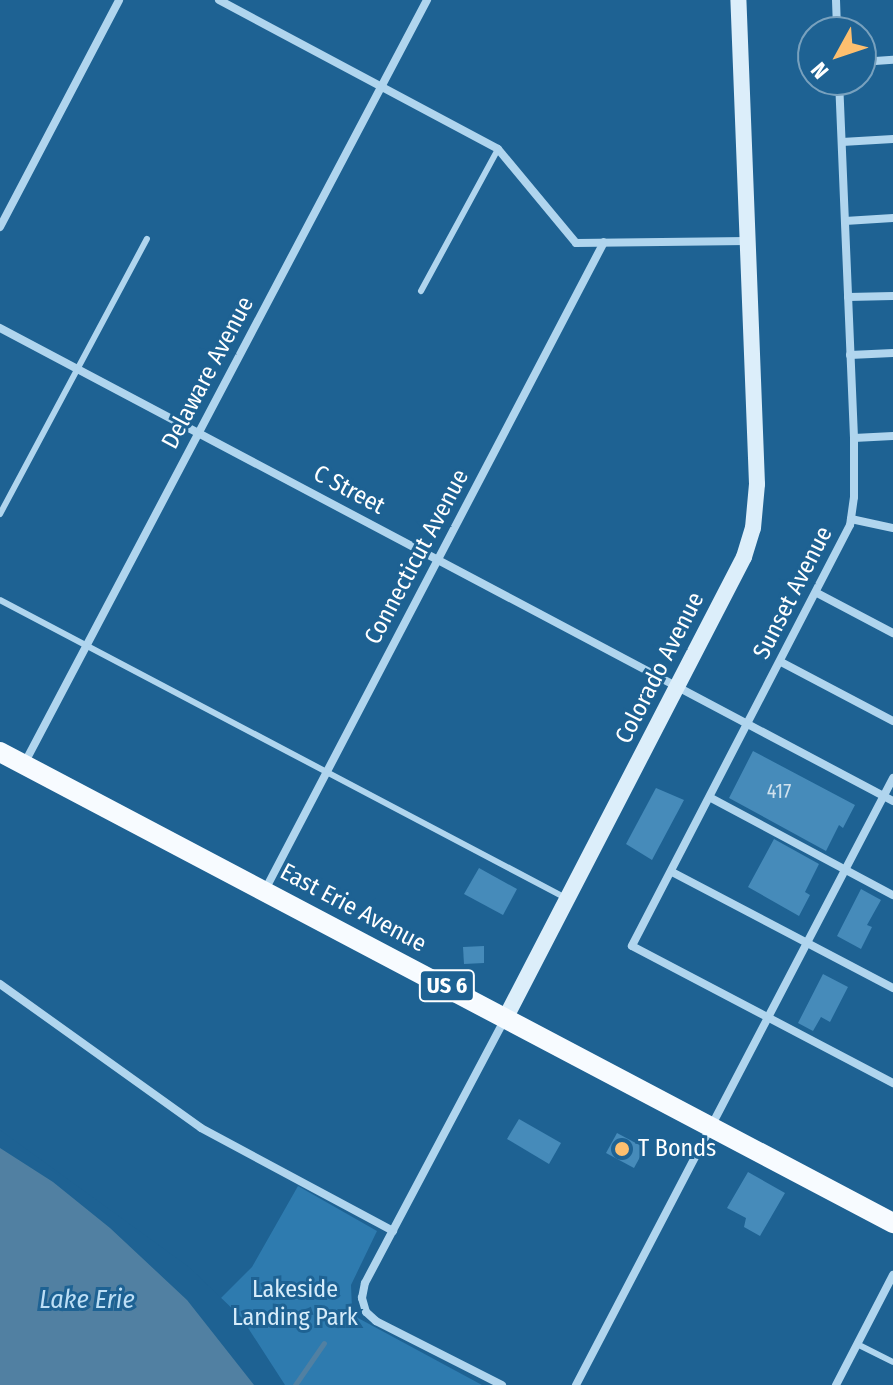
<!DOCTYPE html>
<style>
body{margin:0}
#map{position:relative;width:893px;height:1385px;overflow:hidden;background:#1e6293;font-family:"Fira Sans Condensed",sans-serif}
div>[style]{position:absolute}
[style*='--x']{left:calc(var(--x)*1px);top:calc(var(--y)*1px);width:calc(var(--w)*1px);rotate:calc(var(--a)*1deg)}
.green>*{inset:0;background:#2e7baf}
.water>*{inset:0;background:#5180a2}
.pier>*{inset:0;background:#1e6293}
.stream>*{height:5px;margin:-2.5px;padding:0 2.5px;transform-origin:2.5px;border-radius:2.5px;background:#5180a2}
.building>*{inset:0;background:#468bba}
.lane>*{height:6px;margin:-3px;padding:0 3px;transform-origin:3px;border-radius:3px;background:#b0d5ee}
.street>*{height:8px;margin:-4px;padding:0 4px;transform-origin:4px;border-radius:4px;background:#b0d5ee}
.secondary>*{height:16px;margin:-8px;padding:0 8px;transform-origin:8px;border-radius:8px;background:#dceefa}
.primary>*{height:20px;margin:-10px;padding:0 10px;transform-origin:10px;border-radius:10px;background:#f7fbff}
.dots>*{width:22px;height:22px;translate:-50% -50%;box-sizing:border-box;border:4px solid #1e6293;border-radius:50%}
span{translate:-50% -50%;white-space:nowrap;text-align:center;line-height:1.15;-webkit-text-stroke:6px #1e6293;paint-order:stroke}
.number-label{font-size:20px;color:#d1e2ee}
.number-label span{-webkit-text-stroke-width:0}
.shield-label span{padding:2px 6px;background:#1e6293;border:2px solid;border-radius:6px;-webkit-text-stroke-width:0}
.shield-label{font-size:22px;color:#fff;font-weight:700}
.street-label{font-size:24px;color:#fff}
.poi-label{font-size:24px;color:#fff}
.left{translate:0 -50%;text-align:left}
.park-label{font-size:24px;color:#d6ecfa}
.water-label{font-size:26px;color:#bcdef5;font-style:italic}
.north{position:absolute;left:797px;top:16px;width:80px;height:80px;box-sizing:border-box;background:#1e6293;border:2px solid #78a1be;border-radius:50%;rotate:230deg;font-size:22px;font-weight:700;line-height:32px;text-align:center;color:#fff}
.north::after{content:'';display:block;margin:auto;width:28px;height:36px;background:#fdbf6f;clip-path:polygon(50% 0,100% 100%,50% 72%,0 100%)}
</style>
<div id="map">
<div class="green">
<i style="clip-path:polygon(298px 1186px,377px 1231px,351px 1285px,352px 1308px,358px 1318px,482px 1385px,281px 1385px,218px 1301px,252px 1267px)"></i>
</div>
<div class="water">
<i style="clip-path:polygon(0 1134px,39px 1161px,281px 1385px,0 1385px)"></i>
</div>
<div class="pier">
<i style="clip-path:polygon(0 1130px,189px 1267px,241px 1317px,285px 1385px,254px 1385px,187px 1300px,110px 1228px,53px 1182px,0 1148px)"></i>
</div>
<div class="stream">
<i style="--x:295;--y:1385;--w:51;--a:-55.4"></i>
</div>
<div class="building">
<i style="clip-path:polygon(753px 751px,855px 805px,843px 828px,839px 825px,826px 851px,729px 798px)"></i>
<i style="clip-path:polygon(656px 788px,684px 800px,652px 860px,626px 844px)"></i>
<i style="clip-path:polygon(774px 839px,819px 864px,805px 892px,810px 895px,799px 916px,748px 887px)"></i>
<i style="clip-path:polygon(479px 868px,517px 889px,503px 915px,464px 894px)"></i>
<i style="clip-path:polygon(861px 889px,881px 900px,867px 925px,872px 927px,861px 949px,837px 936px)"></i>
<i style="clip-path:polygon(484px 946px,484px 963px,464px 964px,463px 947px)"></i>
<i style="clip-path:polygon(823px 974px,848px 987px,830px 1022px,821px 1017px,813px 1031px,798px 1023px)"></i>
<i style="clip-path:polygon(519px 1119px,561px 1143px,549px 1164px,507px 1139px)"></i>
<i style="clip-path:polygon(617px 1133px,645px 1148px,634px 1168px,606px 1153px)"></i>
<i style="clip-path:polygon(748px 1172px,785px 1193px,760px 1236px,744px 1227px,746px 1218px,727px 1208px)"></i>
</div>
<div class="lane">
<i style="--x:421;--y:291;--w:162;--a:-61.5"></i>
<i style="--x:0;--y:514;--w:312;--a:-61.9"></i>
<i style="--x:0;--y:600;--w:637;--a:27.77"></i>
<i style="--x:857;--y:1344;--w:40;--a:26.6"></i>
</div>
<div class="street">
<i style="--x:219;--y:0;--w:316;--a:28.1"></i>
<i style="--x:498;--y:149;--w:122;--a:50.3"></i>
<i style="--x:576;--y:243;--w:171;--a:-0.7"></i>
<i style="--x:836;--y:0;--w:32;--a:88"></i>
<i style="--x:861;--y:62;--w:32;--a:-4"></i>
<i style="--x:839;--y:80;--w:358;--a:87.6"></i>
<i style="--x:854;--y:438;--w:59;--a:90"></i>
<i style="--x:854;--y:497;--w:28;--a:98"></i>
<i style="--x:850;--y:525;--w:474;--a:117.4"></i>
<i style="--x:632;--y:946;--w:295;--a:27.7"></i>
<i style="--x:842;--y:142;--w:51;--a:-3.4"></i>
<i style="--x:845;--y:221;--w:48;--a:-3.6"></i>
<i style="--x:0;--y:227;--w:256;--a:-62.3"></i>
<i style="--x:848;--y:297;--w:45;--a:-1.3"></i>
<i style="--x:0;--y:328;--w:1011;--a:27.91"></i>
<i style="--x:850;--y:355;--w:43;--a:-2.7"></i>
<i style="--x:854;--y:438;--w:39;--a:-3"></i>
<i style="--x:851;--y:519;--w:43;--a:12.1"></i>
<i style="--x:817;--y:593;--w:86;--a:27.8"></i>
<i style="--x:781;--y:662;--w:127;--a:27.8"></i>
<i style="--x:24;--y:764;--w:864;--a:-62.19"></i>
<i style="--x:711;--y:798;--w:206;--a:28.1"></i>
<i style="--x:672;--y:872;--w:250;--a:27.7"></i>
<i style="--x:265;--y:890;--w:731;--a:-62.38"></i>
<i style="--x:0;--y:984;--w:247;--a:35.6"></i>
<i style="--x:201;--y:1128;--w:218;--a:28.2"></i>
<i style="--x:502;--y:1385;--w:141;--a:-153.1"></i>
<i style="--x:376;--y:1321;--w:13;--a:-138"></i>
<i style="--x:366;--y:1312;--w:15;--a:-106"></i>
<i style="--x:362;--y:1298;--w:15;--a:-79"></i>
<i style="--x:365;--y:1283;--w:299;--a:-62.1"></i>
<i style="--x:576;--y:1385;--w:685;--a:-62.42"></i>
<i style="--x:836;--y:1385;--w:124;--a:-62.6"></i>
</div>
<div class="secondary">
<i style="--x:506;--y:1017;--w:518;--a:-62.64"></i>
<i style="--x:744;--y:557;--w:30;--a:-73"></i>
<i style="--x:753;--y:528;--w:44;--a:-84.8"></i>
<i style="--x:757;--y:484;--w:484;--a:-92.2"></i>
</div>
<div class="primary">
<i style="--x:0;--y:752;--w:1010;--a:27.81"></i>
</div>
<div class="dots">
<i style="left:622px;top:1149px;background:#fdbf6f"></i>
</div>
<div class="number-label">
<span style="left:779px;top:791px">417</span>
</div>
<div class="shield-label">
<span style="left:447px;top:986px">US 6</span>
</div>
<div class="street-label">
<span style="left:208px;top:373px;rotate:-62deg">Delaware Avenue</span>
<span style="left:349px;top:490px;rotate:28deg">C Street</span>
<span style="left:417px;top:557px;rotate:-62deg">Connecticut Avenue</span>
<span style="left:793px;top:593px;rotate:-63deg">Sunset Avenue</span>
<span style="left:660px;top:668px;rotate:-63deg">Colorado Avenue</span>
<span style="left:353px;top:908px;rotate:28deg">East Erie Avenue</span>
</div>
<div class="poi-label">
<span class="left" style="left:638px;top:1149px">T Bonds</span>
</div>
<div class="park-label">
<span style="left:295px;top:1304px">Lakeside<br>Landing Park</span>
</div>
<div class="water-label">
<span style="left:87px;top:1300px">Lake Erie</span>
</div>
<div class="north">N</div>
</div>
